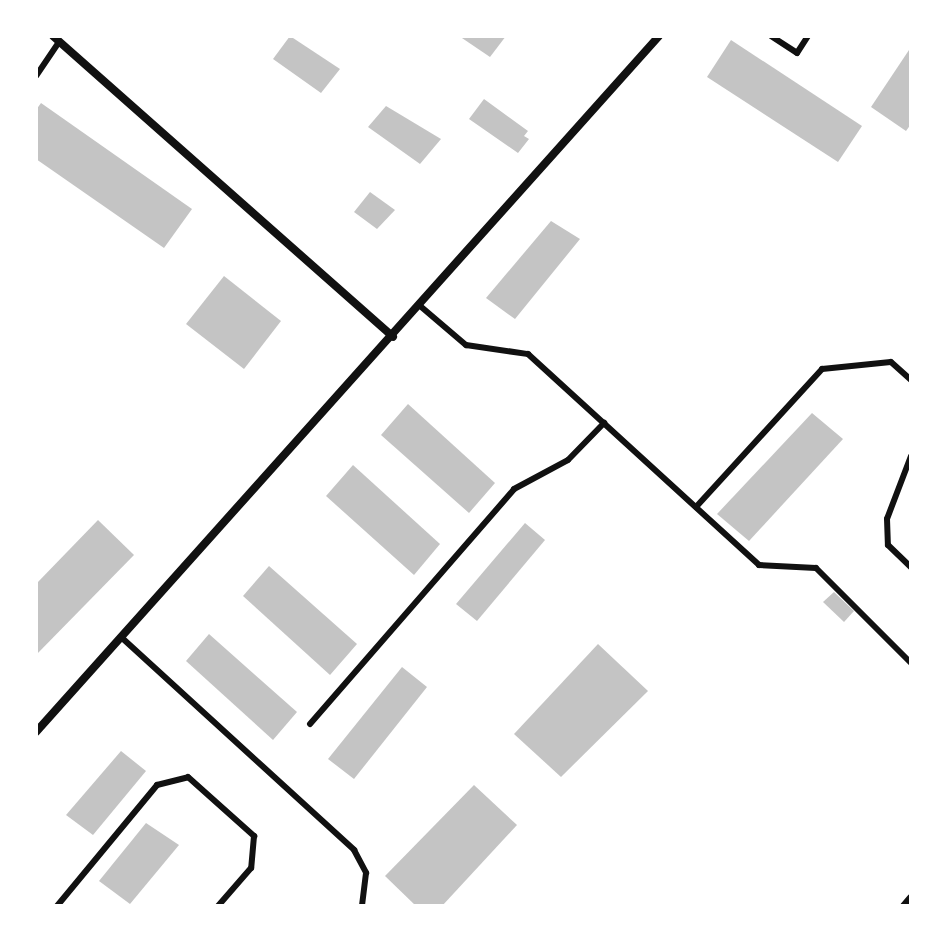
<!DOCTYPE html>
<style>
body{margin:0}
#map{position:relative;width:947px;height:942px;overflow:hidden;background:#fff;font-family:"DM Sans",sans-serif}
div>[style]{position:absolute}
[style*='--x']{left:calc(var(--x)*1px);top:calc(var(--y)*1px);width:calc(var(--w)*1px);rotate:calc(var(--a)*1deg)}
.building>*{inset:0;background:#c4c4c4}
.service>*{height:6px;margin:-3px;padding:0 3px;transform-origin:3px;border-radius:3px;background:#111}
.minor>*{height:8px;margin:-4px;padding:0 4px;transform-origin:4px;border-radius:4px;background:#111}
span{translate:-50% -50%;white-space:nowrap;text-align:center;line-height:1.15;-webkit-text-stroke:8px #fff;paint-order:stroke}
.frame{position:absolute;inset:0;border:38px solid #fff;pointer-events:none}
</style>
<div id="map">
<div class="building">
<i style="clip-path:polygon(290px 36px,340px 69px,321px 93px,273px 59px)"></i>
<i style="clip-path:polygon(459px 36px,506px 36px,490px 57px)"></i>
<i style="clip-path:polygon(731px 40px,862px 126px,838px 162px,707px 77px)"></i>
<i style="clip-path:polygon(911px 47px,911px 124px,906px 131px,871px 107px)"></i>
<i style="clip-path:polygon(484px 99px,528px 131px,524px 136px,529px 139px,518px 153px,469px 119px)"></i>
<i style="clip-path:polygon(41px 103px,192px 209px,164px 248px,36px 159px,36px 110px)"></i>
<i style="clip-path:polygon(386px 106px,441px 139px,420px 164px,368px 127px)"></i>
<i style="clip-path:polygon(370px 192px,395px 210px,377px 229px,354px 212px)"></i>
<i style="clip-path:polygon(551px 221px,580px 239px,515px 319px,486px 298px)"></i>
<i style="clip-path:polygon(224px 276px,281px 321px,244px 369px,186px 324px)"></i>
<i style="clip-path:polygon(408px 404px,495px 483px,469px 513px,381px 435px)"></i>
<i style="clip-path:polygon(812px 413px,843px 439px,749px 541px,717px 514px)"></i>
<i style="clip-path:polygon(353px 465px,440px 544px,414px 575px,326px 496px)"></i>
<i style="clip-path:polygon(98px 520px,134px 555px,36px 655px,36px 584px)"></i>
<i style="clip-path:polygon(525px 523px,545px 540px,477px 621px,456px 604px)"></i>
<i style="clip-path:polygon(269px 566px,357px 644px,330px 675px,243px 596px)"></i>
<i style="clip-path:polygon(834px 592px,854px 611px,844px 622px,823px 602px)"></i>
<i style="clip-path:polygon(209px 634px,297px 712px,273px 740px,186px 661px)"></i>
<i style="clip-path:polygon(598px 644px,648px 691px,561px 777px,514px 734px)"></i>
<i style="clip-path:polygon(402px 667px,427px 687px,354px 779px,328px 759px)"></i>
<i style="clip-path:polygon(121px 751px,146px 771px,93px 835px,66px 815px)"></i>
<i style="clip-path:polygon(474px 785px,517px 825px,442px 906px,416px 906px,385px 876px)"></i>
<i style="clip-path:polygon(146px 823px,179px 845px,130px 904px,99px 881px)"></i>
</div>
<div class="service">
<i style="--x:771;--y:36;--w:31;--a:33"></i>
<i style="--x:797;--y:53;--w:20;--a:-57"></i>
<i style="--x:36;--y:76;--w:41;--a:-55.9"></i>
<i style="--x:419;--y:305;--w:62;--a:40.4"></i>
<i style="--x:466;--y:345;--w:63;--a:8.3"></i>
<i style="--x:528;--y:354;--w:313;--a:42.4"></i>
<i style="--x:759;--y:565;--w:57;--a:3"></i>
<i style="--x:816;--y:568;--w:134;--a:45"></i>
<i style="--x:911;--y:456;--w:67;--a:110.9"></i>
<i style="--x:887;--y:519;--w:26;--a:88"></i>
<i style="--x:888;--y:545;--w:32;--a:44"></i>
<i style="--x:696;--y:507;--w:187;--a:-47.6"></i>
<i style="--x:822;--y:369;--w:69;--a:-5.8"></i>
<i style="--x:891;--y:362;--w:27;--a:42"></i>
<i style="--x:121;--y:637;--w:316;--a:42.4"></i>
<i style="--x:354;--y:850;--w:26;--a:62"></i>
<i style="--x:366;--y:873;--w:33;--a:97"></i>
<i style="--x:310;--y:724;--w:311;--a:-49"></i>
<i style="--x:514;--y:489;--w:61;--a:-28.2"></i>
<i style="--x:568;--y:460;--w:52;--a:-45.8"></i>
<i style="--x:57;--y:906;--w:157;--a:-50.4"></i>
<i style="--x:157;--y:785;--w:32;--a:-14"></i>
<i style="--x:188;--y:777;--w:89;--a:41.8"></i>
<i style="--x:254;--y:836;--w:32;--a:95"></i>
<i style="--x:251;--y:868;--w:50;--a:131"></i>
</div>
<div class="minor">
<i style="--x:53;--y:36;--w:454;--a:41.5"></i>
<i style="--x:36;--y:732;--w:934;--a:-48.17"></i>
<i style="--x:904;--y:906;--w:11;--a:-49"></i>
</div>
<div class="frame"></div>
</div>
